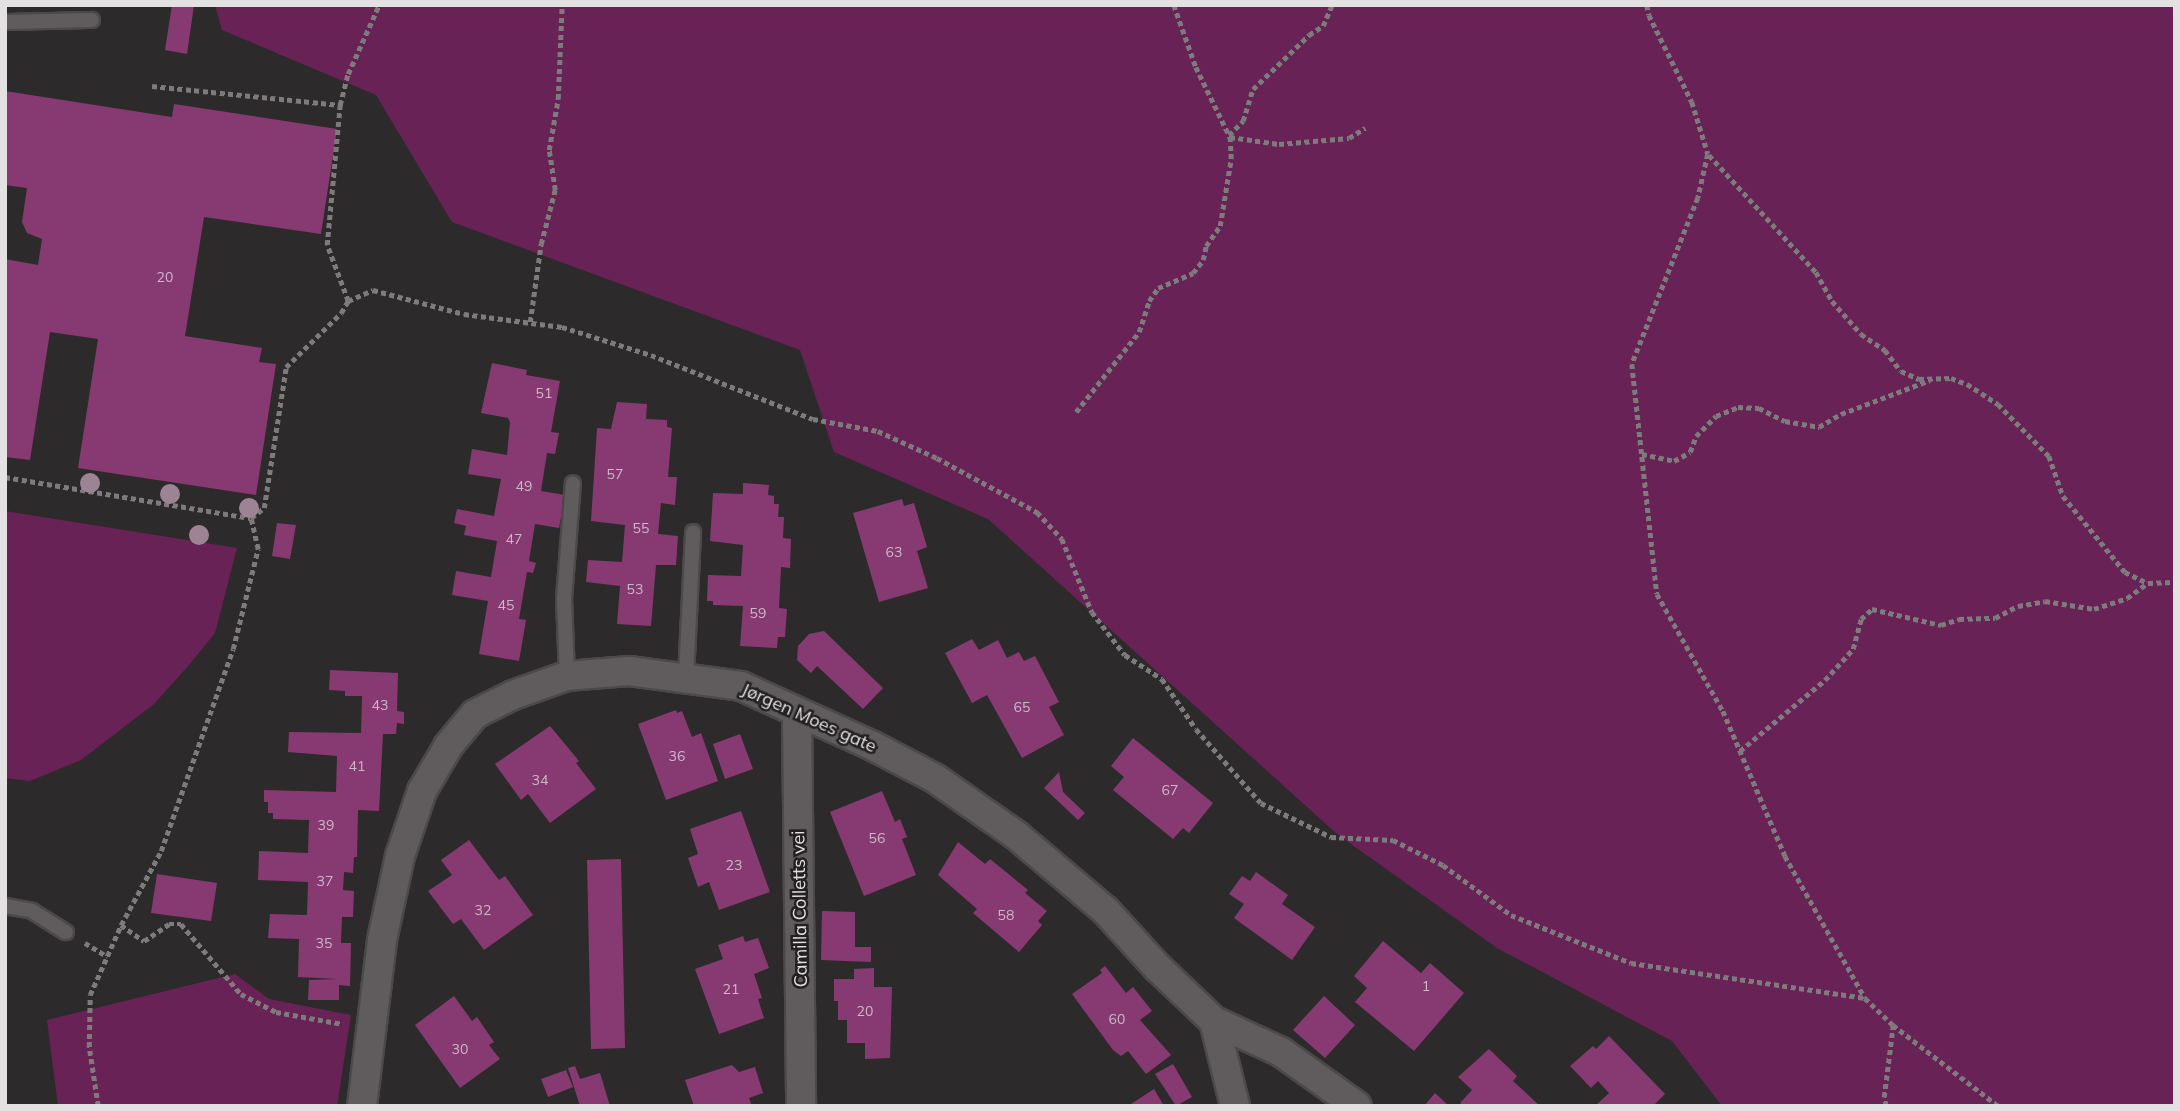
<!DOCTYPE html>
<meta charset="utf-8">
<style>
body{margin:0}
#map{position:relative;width:2180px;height:1111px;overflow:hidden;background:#2d2a2c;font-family:Mulish,sans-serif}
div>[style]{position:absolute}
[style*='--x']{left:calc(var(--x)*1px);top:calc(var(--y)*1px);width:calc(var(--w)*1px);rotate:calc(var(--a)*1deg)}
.green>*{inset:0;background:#682256}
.building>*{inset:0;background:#873a72}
.path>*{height:4.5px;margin-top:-2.25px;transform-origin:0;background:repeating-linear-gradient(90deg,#7e7b7d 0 5px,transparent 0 8.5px)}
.roads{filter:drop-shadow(2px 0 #4b494a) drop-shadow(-2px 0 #4b494a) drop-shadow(0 2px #4b494a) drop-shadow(0 -2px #4b494a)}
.lane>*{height:14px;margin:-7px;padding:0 7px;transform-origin:7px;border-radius:7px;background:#605c5e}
.street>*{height:28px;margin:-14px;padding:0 14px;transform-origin:14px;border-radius:14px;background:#605c5e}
.trees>*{width:20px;height:20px;margin:-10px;border-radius:50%;background:#9d8494}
span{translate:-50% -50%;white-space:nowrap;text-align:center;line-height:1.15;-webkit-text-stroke:5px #232022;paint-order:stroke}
.number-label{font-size:14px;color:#ccb7c6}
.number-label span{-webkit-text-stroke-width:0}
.street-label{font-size:18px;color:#e3e1e2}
.frame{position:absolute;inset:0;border:7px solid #e3e1e2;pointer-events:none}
</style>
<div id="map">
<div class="green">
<i style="clip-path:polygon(215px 5px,2175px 5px,2175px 1106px,1722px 1106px,1672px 1041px,1497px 948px,1337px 834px,988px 519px,834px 452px,800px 350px,452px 222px,376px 95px,222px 30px)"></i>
<i style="clip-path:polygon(5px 511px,237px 548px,215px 633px,189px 665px,154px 704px,81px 760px,30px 781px,5px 778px)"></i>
<i style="clip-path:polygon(235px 974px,269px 999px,351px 1015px,337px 1106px,58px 1106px,47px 1020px)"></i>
</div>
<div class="building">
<i style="clip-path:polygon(172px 5px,194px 5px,187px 54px,165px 50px)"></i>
<i style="clip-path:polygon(5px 91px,172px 117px,174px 104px,337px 129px,321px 234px,204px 217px,185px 336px,262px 348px,259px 362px,276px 364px,256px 495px,78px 468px,98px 339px,50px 332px,30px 460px,5px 457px,5px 259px,38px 265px,42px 239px,27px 233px,22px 222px,27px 188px,5px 185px)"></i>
<i style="clip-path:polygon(492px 363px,527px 370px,526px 375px,560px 381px,551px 432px,559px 433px,555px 454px,547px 453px,541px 491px,565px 495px,559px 528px,535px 524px,529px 561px,536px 563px,533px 573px,527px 572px,519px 619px,526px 620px,519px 661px,479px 654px,488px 601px,452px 595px,456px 571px,491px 577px,497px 541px,464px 535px,466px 526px,454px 523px,457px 509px,494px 516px,501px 479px,468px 474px,472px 449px,507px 455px,510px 422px,508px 418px,481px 413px)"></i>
<i style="clip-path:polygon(617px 402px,647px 404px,646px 419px,667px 420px,667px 427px,672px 428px,668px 477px,677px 477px,675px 505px,661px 503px,658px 534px,678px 536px,676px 565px,656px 565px,651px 626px,617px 624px,620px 586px,586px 582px,588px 560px,622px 562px,625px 525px,591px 521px,597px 428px,611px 429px)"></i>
<i style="clip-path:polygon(743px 483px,769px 485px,768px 495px,774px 496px,774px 504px,779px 504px,778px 517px,784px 517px,783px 538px,791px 539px,790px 568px,781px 567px,779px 608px,787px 609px,785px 637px,778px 637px,777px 648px,740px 646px,743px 606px,713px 605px,713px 601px,707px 601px,708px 575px,741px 576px,743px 545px,710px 541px,713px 493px,743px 494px)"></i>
<i style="clip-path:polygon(902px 499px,904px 506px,914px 503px,927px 547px,917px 551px,928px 588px,879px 602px,853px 513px)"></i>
<i style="clip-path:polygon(277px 523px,296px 525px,290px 559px,272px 556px)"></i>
<i style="clip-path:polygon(824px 631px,883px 688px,863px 709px,817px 666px,811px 673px,797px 660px,798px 646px,809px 634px)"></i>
<i style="clip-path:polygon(972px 639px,979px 650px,998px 640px,1007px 658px,1019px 652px,1024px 661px,1035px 656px,1059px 702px,1049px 707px,1064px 735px,1022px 758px,987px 695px,972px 703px,945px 653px)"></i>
<i style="clip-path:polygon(330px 670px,398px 673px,397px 711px,404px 712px,404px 724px,397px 723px,396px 734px,383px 734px,379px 811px,358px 810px,357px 857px,354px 857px,353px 873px,344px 872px,343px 890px,354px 891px,353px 917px,342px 917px,341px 943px,351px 943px,350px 986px,339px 985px,339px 1000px,308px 1000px,309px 980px,337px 979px,298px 977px,299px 939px,268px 938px,270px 914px,307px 915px,308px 882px,258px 880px,259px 851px,308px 853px,309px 820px,273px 819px,273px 813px,268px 813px,268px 802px,264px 802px,264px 790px,336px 792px,337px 756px,288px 752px,289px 732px,361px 733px,362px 696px,345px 696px,345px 691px,329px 690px)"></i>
<i style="clip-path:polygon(676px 710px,677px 713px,682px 711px,692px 737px,701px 733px,718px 781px,666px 800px,638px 724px)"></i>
<i style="clip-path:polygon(550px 726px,579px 761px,576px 763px,596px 789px,550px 823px,528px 794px,521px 800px,495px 764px)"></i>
<i style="clip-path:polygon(740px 734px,753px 769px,725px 779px,713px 744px)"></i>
<i style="clip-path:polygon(1133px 738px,1213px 803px,1189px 833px,1183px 828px,1173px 839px,1113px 790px,1124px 777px,1111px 766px)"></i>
<i style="clip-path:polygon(1059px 772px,1063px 792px,1085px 813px,1078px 820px,1044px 788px)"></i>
<i style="clip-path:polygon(882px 791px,895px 822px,900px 819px,907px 837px,902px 839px,916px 875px,864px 896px,830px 812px)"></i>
<i style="clip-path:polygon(741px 811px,770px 892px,719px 910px,709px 882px,698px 887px,688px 858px,698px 854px,690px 829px)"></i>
<i style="clip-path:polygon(469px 840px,499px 880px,505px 876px,533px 915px,484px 950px,461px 919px,453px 924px,428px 891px,452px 875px,441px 860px)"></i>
<i style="clip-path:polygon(958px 842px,985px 864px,990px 859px,1028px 890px,1025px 893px,1047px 911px,1038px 921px,1042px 925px,1019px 952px,973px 913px,977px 909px,938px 875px)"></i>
<i style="clip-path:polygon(621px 859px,625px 1048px,591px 1049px,587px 860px)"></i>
<i style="clip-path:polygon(1256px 872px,1288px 895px,1282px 904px,1315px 927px,1292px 960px,1234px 918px,1244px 904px,1229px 894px,1242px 876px,1250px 881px)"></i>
<i style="clip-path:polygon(157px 874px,217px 883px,211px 921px,151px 913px)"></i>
<i style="clip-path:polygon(822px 911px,855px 912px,855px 947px,871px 947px,871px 962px,821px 960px)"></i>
<i style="clip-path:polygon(743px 936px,745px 942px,758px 938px,769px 968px,754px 974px,762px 998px,758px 999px,764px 1018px,719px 1034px,695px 969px,723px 959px,718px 945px)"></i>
<i style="clip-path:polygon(1383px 941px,1421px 973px,1430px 963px,1464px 993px,1414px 1051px,1355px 1002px,1367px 988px,1354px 976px)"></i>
<i style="clip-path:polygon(1105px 966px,1126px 993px,1133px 987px,1152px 1011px,1140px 1020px,1171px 1055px,1146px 1074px,1128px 1051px,1121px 1056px,1113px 1050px,1072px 994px,1102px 973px,1100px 970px)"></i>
<i style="clip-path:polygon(874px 968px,874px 987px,892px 987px,890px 1058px,865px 1059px,865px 1043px,847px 1043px,847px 1020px,838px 1020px,838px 1001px,834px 1001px,834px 979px,854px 979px,854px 969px)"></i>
<i style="clip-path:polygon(454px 996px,472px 1021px,477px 1017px,494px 1042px,489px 1045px,500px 1059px,460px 1088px,415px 1025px)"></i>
<i style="clip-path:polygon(1324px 996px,1355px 1025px,1325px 1058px,1293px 1030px)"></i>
<i style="clip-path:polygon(1609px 1036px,1665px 1094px,1653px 1106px,1595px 1106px,1609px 1093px,1598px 1081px,1591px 1088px,1570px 1066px,1593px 1046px,1596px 1049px)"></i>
<i style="clip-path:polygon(1489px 1049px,1517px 1076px,1513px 1081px,1540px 1106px,1463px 1106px,1460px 1103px,1472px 1090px,1458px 1077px)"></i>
<i style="clip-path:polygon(1173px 1064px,1192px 1097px,1176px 1106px,1155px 1074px)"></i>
<i style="clip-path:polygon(732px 1065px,739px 1072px,755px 1067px,763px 1093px,749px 1098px,752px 1106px,694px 1106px,685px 1080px)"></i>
<i style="clip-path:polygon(575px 1066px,580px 1079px,600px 1073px,610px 1106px,580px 1106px,568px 1068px)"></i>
<i style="clip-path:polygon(566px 1070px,573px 1087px,548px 1097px,541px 1079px)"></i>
<i style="clip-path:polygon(1154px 1089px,1164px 1106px,1128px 1106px)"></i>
<i style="clip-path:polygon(1435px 1093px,1449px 1106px,1424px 1106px)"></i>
</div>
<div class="path">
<i style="--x:1174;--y:5;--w:66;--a:70.5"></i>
<i style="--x:1196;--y:67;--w:78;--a:64.1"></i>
<i style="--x:1230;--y:137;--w:49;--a:8.1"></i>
<i style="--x:1279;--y:144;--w:70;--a:-4.9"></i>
<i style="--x:1349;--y:138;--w:19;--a:-32"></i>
<i style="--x:1647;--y:5;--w:10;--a:79"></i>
<i style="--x:1649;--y:15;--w:97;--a:63.7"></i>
<i style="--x:1692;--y:102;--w:54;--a:72.9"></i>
<i style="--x:1708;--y:154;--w:45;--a:102.8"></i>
<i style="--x:1698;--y:198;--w:179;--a:111.7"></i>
<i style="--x:1632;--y:364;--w:231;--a:83.8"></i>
<i style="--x:1657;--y:594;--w:134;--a:60.6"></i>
<i style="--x:1723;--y:711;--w:158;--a:66.8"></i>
<i style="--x:1785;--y:856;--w:163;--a:60.6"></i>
<i style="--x:1865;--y:998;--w:39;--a:44"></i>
<i style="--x:1893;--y:1025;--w:133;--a:37.6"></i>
<i style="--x:152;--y:86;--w:189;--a:5.8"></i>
<i style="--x:1229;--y:135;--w:20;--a:-45"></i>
<i style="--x:1243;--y:121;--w:34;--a:-73"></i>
<i style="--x:1253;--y:89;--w:78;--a:-44"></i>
<i style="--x:1309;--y:35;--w:17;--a:-33"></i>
<i style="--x:1323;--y:26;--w:23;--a:-67"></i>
<i style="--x:1709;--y:155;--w:159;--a:47.6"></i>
<i style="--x:1816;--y:272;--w:33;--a:61"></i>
<i style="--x:1832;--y:301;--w:44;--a:48.7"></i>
<i style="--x:1861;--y:334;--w:29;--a:34"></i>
<i style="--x:1885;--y:350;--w:26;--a:53"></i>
<i style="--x:1901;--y:371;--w:20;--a:24"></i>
<i style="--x:1919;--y:379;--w:32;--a:-2"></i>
<i style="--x:1951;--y:378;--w:17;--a:21"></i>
<i style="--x:1967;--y:384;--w:37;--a:33"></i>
<i style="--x:1998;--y:404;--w:73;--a:45.6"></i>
<i style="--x:2049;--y:456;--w:42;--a:70.7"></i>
<i style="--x:2063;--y:496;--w:98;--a:50.8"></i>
<i style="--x:2125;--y:572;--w:25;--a:26"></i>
<i style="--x:2148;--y:583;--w:27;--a:-2"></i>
<i style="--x:348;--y:301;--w:60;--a:-110.6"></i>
<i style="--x:327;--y:245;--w:141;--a:-84.7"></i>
<i style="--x:340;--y:105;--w:32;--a:-76"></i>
<i style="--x:348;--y:74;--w:76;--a:-65.8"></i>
<i style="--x:530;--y:322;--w:79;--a:-82"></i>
<i style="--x:541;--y:244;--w:56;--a:-75.5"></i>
<i style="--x:555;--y:190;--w:40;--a:-98.5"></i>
<i style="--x:549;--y:150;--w:52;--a:-80"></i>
<i style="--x:558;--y:99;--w:94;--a:-87.6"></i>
<i style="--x:1076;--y:412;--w:102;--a:-51.8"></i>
<i style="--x:1139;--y:332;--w:33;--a:-72"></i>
<i style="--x:1149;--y:301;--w:16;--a:-55"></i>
<i style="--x:1158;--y:288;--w:38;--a:-23"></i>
<i style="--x:1193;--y:273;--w:16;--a:-52"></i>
<i style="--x:1203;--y:260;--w:14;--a:-78"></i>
<i style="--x:1206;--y:246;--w:24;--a:-55"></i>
<i style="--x:1220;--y:226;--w:68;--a:-80.7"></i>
<i style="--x:1231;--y:159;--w:22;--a:-93"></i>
<i style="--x:1642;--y:454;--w:33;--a:12"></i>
<i style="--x:1674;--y:461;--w:18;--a:-29"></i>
<i style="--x:1690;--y:452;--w:17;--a:-69"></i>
<i style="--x:1696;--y:436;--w:28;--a:-45"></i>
<i style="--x:1716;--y:416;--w:24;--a:-22"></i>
<i style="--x:1738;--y:407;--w:21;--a:3"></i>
<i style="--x:1759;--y:408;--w:29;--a:27"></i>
<i style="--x:1785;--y:421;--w:35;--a:10"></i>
<i style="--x:1819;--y:427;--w:26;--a:-31"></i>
<i style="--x:1841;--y:414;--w:95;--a:-20.9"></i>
<i style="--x:5;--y:477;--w:249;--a:9.5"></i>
<i style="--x:251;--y:518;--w:16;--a:-38"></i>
<i style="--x:264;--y:508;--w:143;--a:-81.1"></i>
<i style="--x:286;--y:367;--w:77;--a:-44.5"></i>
<i style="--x:341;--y:313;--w:14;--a:-60"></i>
<i style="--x:348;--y:301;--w:27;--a:-24"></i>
<i style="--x:373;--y:290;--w:94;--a:14.8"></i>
<i style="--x:464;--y:314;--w:99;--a:7.6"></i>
<i style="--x:562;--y:327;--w:93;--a:17.5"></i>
<i style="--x:651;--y:355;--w:174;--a:21.6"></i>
<i style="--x:813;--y:419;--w:66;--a:10.5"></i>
<i style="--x:878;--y:431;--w:65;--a:24.6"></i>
<i style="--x:937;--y:458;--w:114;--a:28.4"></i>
<i style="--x:1037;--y:512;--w:37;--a:47"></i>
<i style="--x:1062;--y:539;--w:79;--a:67.7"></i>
<i style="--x:1092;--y:612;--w:54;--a:52.5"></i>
<i style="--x:1125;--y:655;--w:44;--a:33"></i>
<i style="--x:1162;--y:679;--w:60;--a:55.8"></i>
<i style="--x:1196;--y:729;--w:98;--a:48.7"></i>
<i style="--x:1261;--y:803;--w:78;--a:25.9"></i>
<i style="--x:1331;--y:837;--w:62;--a:2.8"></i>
<i style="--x:1393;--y:840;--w:56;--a:26.6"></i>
<i style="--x:1443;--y:865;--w:84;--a:36.3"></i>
<i style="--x:1511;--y:915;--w:129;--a:21.8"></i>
<i style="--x:1631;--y:963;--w:237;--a:8.5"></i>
<i style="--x:1740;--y:751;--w:111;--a:-39.9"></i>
<i style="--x:1825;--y:680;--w:42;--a:-47.9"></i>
<i style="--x:1853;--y:649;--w:31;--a:-75"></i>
<i style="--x:1861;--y:619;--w:15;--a:-42"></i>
<i style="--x:1872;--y:609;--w:71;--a:13.1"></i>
<i style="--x:1941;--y:625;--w:19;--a:-18"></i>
<i style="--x:1959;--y:619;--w:36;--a:-2"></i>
<i style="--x:1995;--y:618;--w:26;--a:-28"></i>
<i style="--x:2018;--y:606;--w:27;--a:-10"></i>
<i style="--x:2045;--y:601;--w:50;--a:9.3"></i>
<i style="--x:2094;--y:609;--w:35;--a:-18"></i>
<i style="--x:2127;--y:598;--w:26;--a:-36"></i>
<i style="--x:121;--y:925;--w:28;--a:35"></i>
<i style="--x:144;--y:941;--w:30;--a:-34"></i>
<i style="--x:169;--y:924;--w:12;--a:0"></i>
<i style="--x:181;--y:924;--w:92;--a:49.4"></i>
<i style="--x:241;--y:994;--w:39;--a:27"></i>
<i style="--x:276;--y:1012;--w:68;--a:10.2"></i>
<i style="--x:85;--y:943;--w:26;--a:31"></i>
<i style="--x:98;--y:1106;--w:60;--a:-98.7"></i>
<i style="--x:89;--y:1047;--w:52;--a:-88.9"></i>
<i style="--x:90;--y:995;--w:77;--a:-66.1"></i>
<i style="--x:121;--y:925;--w:84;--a:-61.6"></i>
<i style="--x:161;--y:851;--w:214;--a:-70.4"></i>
<i style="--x:233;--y:649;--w:103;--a:-76"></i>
<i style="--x:258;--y:549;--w:32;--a:-103"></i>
<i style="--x:1886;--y:1106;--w:9;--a:-103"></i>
<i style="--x:1884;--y:1097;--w:72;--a:-82.8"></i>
</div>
<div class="roads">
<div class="lane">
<i style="--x:5;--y:22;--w:87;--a:-1.3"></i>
<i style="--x:567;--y:676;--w:77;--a:-92.2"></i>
<i style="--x:564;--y:599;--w:116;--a:-85.6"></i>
<i style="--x:686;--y:677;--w:145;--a:-87.2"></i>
<i style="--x:5;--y:906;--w:27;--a:10"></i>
<i style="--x:32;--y:911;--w:40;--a:32"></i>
</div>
<div class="street">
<i style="--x:797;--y:713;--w:393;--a:89.4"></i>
<i style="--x:1214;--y:1021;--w:74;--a:24.8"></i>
<i style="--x:1281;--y:1052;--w:93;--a:35.4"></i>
<i style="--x:362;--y:1106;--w:167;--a:-83.1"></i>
<i style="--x:382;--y:940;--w:86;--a:-77.9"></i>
<i style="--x:400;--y:856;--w:69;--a:-71.3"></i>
<i style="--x:422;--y:791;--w:53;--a:-59.6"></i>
<i style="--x:449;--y:745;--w:40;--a:-50"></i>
<i style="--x:475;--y:714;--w:42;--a:-26.6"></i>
<i style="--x:513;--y:695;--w:57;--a:-19.4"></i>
<i style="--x:567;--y:676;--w:62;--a:-4.6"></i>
<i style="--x:629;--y:671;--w:113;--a:7.6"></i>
<i style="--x:741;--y:686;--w:145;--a:24.4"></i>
<i style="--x:873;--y:746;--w:71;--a:27.6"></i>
<i style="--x:936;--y:779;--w:98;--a:35"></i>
<i style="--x:1016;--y:835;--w:118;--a:40.2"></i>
<i style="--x:1106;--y:911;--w:76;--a:47.7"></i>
<i style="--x:1157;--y:967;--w:79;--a:43.5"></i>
<i style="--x:1214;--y:1021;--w:88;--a:76.1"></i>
</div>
</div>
<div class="trees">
<i style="left:90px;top:483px"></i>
<i style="left:170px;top:494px"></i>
<i style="left:249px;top:508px"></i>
<i style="left:199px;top:535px"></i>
</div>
<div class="number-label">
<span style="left:165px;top:277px">20</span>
<span style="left:544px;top:393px">51</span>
<span style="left:615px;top:474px">57</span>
<span style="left:524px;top:486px">49</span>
<span style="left:641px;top:528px">55</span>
<span style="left:514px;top:539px">47</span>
<span style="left:894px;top:552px">63</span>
<span style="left:635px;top:589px">53</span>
<span style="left:506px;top:605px">45</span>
<span style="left:758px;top:613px">59</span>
<span style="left:380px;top:705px">43</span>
<span style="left:1022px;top:707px">65</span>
<span style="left:677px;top:756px">36</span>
<span style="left:357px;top:766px">41</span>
<span style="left:540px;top:780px">34</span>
<span style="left:1170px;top:790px">67</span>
<span style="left:326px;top:825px">39</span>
<span style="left:877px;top:838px">56</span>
<span style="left:734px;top:865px">23</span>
<span style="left:325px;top:881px">37</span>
<span style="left:483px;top:910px">32</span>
<span style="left:1006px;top:915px">58</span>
<span style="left:324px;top:943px">35</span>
<span style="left:1426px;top:986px">1</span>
<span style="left:731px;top:989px">21</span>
<span style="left:865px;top:1011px">20</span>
<span style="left:1117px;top:1019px">60</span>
<span style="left:460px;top:1049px">30</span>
</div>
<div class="street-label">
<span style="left:809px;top:718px;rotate:24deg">Jørgen Moes gate</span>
<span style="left:800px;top:909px;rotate:-91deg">Camilla Colletts vei</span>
</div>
<div class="frame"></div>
</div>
